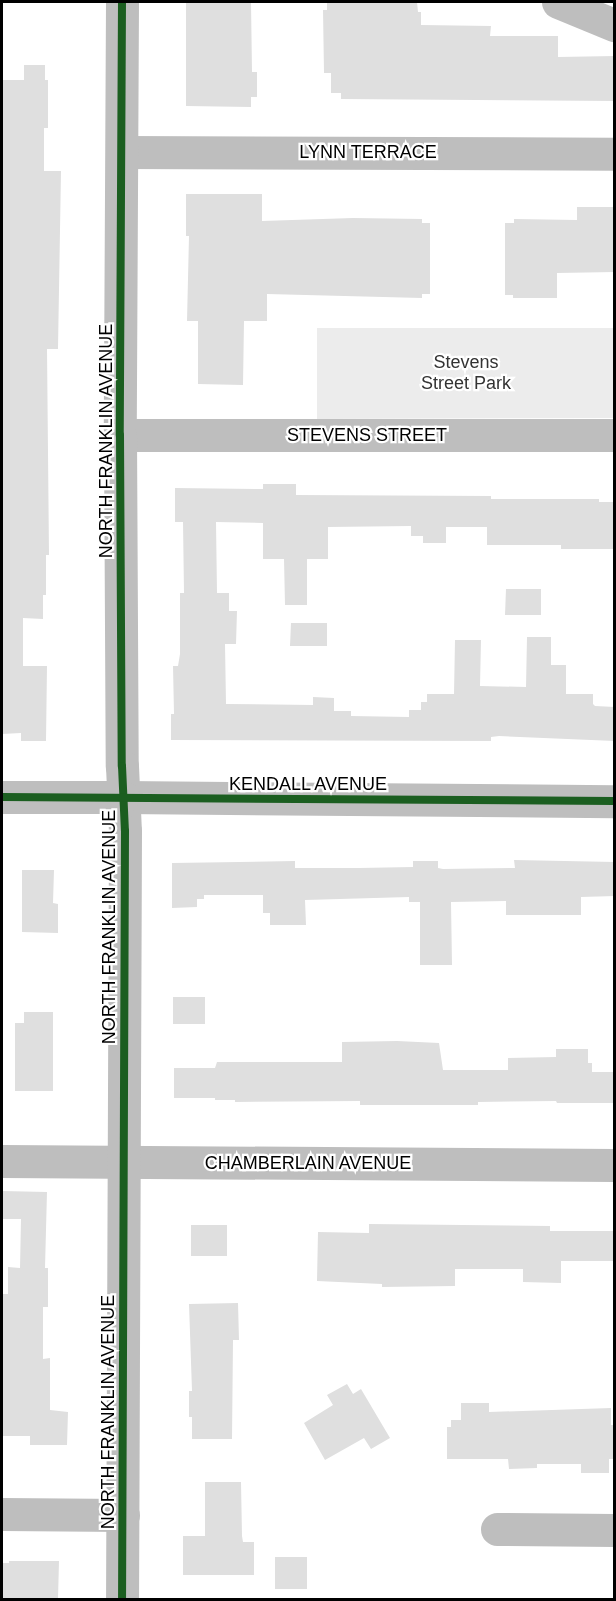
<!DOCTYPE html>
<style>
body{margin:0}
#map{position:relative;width:616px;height:1601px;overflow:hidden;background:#fff;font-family:Helvetica,sans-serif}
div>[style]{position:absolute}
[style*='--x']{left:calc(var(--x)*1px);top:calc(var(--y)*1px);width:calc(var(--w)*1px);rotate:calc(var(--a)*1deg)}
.green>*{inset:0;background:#ececec}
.building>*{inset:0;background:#dfdfdf}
.minor>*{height:33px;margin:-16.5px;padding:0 16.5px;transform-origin:16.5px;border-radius:16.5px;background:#bebebe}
.tertiary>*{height:33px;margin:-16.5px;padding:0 16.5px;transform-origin:16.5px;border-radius:16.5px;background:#bebebe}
.cycleway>*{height:8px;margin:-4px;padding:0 4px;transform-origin:4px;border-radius:4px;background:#1b5e20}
span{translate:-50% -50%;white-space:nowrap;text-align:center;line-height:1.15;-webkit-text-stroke:4.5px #fff;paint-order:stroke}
.street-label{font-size:18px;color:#000}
.park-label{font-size:18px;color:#333}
.frame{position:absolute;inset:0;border:3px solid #000;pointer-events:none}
</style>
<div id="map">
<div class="green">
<i style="clip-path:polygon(317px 328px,614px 328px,614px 418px,317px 419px)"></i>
</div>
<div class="building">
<i style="clip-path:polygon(186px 2px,251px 2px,252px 72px,257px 72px,257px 97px,251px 97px,251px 107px,186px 106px)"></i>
<i style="clip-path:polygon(327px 2px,417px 2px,418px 12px,421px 12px,421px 25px,491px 26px,490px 36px,558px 36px,558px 57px,615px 56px,615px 101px,341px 99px,341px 93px,331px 93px,331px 73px,324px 73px,323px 10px,327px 10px)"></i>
<i style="clip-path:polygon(24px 65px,45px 65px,45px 80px,48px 80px,48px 128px,44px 128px,44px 171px,61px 171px,58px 349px,47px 349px,49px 555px,46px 555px,46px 595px,43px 595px,43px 619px,23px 618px,23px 666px,47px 666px,46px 741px,21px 741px,21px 733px,2px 734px,2px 80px,24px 80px)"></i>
<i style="clip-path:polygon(186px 194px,262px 194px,262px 221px,353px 218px,422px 219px,422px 223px,430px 223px,430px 294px,422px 294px,422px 298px,267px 294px,267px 321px,244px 321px,243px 385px,198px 384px,198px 321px,187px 321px,189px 236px,186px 236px)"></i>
<i style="clip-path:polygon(577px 207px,615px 207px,615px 272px,557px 273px,557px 298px,513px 298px,513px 295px,505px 295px,505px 223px,514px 223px,514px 219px,577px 220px)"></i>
<i style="clip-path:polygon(263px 484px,296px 484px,296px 495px,491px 496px,491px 499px,599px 499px,599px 502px,615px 502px,615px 549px,561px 549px,561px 545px,487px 545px,487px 527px,446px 527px,446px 543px,423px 543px,423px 536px,411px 536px,411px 526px,328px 527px,328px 559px,307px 559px,307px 605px,285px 605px,284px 559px,263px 559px,263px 523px,216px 522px,217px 593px,229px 593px,229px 611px,237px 611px,236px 644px,225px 644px,226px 704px,313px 705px,313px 697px,334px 698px,334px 711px,351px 711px,351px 716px,409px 717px,409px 710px,421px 710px,421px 702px,427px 702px,427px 694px,454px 694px,455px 640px,481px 640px,480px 686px,526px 687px,527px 637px,551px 637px,551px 665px,566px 665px,566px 694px,593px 694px,593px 704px,595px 706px,615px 707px,615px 741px,499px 736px,491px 737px,491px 741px,171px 740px,171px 714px,174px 714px,173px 666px,178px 666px,180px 654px,180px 593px,184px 593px,183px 522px,175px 522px,175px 488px,263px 489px)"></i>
<i style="clip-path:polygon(506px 589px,541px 589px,541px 615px,505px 615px)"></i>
<i style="clip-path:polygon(291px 623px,327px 623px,327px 646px,290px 646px)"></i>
<i style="clip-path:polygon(514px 860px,615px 862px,615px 896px,581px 897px,581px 915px,506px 915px,506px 901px,451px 902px,452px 965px,420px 965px,420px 902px,409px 902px,409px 897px,305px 900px,306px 925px,270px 925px,270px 913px,263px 913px,263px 895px,204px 895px,204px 899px,197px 899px,197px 907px,172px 908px,172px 863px,295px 861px,295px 868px,359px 868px,413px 867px,413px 861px,438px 861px,438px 868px,443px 869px,515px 868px)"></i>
<i style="clip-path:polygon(22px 870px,54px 870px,53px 903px,58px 904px,58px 933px,22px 932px)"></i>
<i style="clip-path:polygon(173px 997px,205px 997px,205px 1024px,173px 1024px)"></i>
<i style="clip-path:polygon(24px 1012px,53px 1012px,53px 1091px,15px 1091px,15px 1023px,24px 1023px)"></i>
<i style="clip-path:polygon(397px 1041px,439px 1043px,443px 1070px,508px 1070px,508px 1058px,556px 1057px,556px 1049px,588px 1049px,588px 1063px,592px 1063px,592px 1072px,615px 1072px,615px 1103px,557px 1103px,556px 1101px,478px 1102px,478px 1105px,360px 1105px,360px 1101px,235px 1102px,235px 1100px,215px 1100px,215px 1098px,174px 1098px,174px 1068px,215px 1068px,217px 1062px,342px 1062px,342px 1042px)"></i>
<i style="clip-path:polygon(2px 1191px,47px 1192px,45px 1268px,48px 1268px,48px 1307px,43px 1307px,43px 1359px,50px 1358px,50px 1410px,68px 1412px,67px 1445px,30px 1445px,30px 1436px,2px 1436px,2px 1294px,8px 1294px,8px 1267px,20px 1268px,21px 1219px,2px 1219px)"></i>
<i style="clip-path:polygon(369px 1224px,550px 1226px,550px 1231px,615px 1231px,615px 1261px,561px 1261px,561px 1283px,523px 1282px,523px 1269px,455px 1269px,455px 1286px,382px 1287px,382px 1284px,317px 1281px,318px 1232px,369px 1233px)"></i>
<i style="clip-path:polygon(191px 1225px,227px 1225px,227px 1256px,191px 1256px)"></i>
<i style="clip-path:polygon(238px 1303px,239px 1340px,233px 1340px,232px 1439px,192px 1439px,192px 1417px,189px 1417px,189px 1391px,192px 1391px,189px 1304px)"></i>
<i style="clip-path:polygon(347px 1384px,353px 1394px,361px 1389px,390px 1438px,371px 1449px,364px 1438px,325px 1460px,304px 1423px,333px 1405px,327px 1395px)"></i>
<i style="clip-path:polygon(461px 1403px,489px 1403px,489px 1412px,611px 1408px,611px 1425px,615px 1425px,615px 1459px,609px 1459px,609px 1473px,581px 1473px,581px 1464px,537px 1464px,537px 1468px,509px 1469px,508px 1459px,447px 1459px,447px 1427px,451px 1427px,451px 1420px,461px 1420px)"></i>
<i style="clip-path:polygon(205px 1482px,241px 1482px,242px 1536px,243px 1542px,254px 1542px,254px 1575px,183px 1575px,183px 1536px,205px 1536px)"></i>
<i style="clip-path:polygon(275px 1557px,307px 1557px,307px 1589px,275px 1589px)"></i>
<i style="clip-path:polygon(9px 1561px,59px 1561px,58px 1599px,2px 1599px,2px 1563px,9px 1563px)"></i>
</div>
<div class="minor">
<i style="--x:558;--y:2;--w:61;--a:22.3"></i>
<i style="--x:122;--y:152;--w:492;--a:0.2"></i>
<i style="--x:120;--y:435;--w:494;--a:0"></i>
<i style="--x:123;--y:797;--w:491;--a:0.5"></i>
<i style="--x:2;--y:1161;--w:612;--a:0.37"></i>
<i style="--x:2;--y:1514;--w:121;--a:0.5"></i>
<i style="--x:497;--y:1529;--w:117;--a:0.5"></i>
</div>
<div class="tertiary">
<i style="--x:122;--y:2;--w:433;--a:90.3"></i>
<i style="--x:120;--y:435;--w:331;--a:89.7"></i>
<i style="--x:122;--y:766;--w:65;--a:87.4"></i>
<i style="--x:125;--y:831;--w:769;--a:90.22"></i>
<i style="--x:2;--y:797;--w:121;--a:0"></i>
</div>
<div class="cycleway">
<i style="--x:122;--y:2;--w:433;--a:90.3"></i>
<i style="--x:120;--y:435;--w:331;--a:89.7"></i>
<i style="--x:122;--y:766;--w:65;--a:87.4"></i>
<i style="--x:125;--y:831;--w:769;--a:90.22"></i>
<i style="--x:2;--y:797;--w:612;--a:0.37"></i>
</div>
<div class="street-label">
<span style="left:368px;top:152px">LYNN TERRACE</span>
<span style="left:367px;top:435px">STEVENS STREET</span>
<span style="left:106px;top:441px;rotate:-90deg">NORTH FRANKLIN AVENUE</span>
<span style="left:308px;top:784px">KENDALL AVENUE</span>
<span style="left:109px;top:927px;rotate:-90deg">NORTH FRANKLIN AVENUE</span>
<span style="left:308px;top:1163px">CHAMBERLAIN AVENUE</span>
<span style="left:108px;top:1412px;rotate:-90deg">NORTH FRANKLIN AVENUE</span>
</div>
<div class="park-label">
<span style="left:466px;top:373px">Stevens<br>Street Park</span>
</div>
<div class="frame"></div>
</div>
